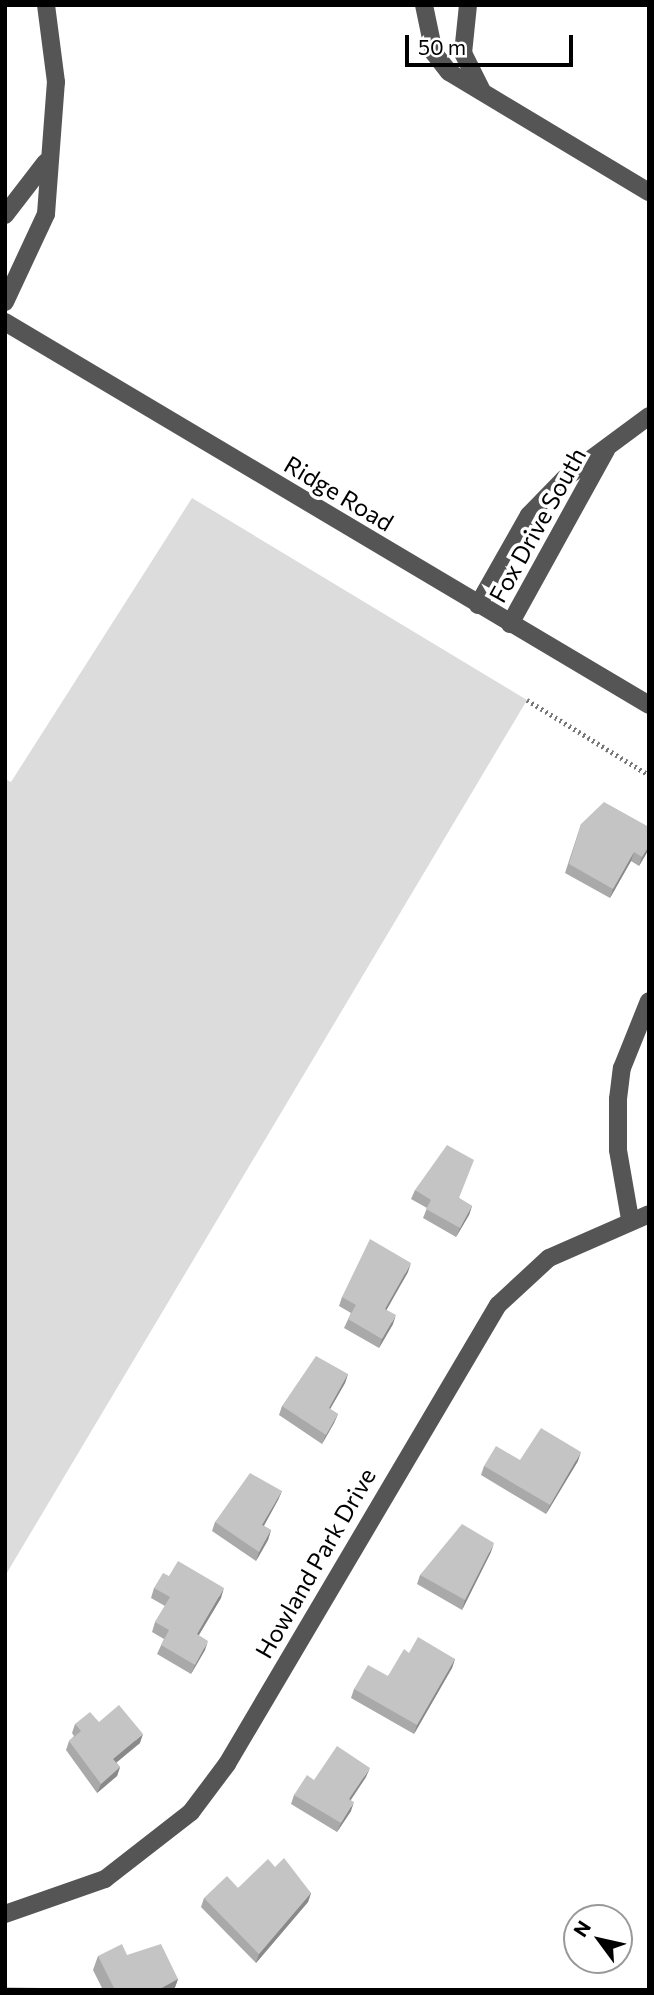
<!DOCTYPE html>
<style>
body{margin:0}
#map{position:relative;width:654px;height:1995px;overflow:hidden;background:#fff;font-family:Commissioner,sans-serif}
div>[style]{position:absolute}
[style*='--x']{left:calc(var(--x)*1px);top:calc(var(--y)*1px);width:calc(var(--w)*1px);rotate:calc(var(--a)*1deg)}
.green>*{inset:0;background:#dcdcdc}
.path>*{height:4.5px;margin-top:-2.25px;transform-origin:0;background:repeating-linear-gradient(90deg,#777 0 2px,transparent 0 5.5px)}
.minor>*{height:18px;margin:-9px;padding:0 9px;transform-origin:9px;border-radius:9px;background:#555}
.wall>*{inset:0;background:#a9a9a9}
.shaded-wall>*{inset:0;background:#898989}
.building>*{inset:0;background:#c4c4c4}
span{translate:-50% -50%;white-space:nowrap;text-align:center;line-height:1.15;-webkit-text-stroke:7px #fff;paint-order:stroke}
.street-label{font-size:24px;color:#000}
.frame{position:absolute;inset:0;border:7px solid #000;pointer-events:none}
.north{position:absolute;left:563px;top:1904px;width:70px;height:70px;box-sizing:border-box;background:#fff;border:2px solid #999;border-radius:50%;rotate:303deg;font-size:19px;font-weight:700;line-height:28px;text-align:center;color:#000}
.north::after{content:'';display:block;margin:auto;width:24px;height:32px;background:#000;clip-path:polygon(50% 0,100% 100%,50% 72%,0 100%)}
.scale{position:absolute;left:405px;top:35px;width:168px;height:32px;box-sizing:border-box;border:4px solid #000;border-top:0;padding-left:9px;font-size:21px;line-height:24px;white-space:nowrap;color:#000;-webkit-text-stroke:5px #fff;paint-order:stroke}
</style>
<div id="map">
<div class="green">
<i style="clip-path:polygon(192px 498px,527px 700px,5px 1576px,5px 779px,11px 782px)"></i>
</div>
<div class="path">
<i style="--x:527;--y:700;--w:143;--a:31.6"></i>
</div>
<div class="minor">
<i style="--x:424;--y:5;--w:49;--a:78.2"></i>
<i style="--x:434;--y:53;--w:24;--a:52"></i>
<i style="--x:449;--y:72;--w:233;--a:31"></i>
<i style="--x:468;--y:5;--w:48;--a:95.9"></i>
<i style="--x:463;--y:53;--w:42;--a:63.4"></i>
<i style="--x:5;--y:215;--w:66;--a:-52.4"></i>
<i style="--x:5;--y:302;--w:97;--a:-65"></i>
<i style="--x:46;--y:214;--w:132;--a:-85.7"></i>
<i style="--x:56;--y:82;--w:78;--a:-97.4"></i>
<i style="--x:5;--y:322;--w:749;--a:30.74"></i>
<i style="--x:478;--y:605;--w:103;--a:-60.5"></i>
<i style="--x:529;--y:515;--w:50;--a:-45.8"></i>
<i style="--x:564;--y:479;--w:106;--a:-36.5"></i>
<i style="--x:510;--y:624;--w:199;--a:-61.1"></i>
<i style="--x:630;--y:1219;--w:70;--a:-99.9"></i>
<i style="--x:618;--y:1150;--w:51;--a:-90"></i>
<i style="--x:618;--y:1099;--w:31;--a:-83"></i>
<i style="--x:622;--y:1068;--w:72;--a:-68.1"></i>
<i style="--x:5;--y:1914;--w:106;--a:-19.3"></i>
<i style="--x:105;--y:1879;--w:109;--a:-37.9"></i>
<i style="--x:191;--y:1812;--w:60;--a:-53.1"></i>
<i style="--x:227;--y:1764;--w:533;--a:-59.44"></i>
<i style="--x:498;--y:1305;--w:69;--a:-42.7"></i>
<i style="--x:549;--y:1258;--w:109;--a:-23.7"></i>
</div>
<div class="wall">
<i style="clip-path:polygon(581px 824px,649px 849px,639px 866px,631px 861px,610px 898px,565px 873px)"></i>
<i style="clip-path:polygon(415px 1190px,459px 1198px,472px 1206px,469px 1215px,456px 1237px,423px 1218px,427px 1208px,411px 1199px)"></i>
<i style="clip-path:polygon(408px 1272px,386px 1310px,393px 1324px,379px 1348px,344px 1328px,351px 1313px,339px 1306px,342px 1297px)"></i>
<i style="clip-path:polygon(348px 1374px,345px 1383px,330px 1409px,338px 1414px,334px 1423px,322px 1444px,279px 1415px,282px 1406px)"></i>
<i style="clip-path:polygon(520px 1460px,578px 1461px,546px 1514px,481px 1475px,484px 1466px)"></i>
<i style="clip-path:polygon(282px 1491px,278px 1500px,264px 1526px,271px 1530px,268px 1540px,256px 1561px,212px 1531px,215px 1522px)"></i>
<i style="clip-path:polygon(491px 1552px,462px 1610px,417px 1584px,420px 1575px)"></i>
<i style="clip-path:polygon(169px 1576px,221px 1598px,199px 1635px,205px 1650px,191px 1674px,157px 1654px,164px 1639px,152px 1632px,155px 1622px,165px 1606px,151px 1598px,154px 1588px)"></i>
<i style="clip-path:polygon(409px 1653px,455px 1659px,452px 1668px,414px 1734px,351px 1698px,354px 1689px,388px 1676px)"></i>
<i style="clip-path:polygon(99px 1722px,140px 1743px,116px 1762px,120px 1767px,117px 1776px,97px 1793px,66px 1750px,69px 1741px,74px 1736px,72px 1733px,75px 1724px)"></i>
<i style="clip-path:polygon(366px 1777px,351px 1800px,351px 1811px,337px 1832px,291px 1804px,294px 1795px,314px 1780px)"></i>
<i style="clip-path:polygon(275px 1867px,311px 1893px,308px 1902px,256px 1963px,201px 1907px,204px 1898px,238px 1888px)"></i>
<i style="clip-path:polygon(127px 1955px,178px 1979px,174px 1990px,103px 1990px,93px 1970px,98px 1956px)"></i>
</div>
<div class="shaded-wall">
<i style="clip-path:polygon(649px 846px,649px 849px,639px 866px,642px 857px)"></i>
<i style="clip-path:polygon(634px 852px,631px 861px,610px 898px,613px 889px)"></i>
<i style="clip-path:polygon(472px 1206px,469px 1215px,456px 1237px,460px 1228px)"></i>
<i style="clip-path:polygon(411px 1263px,408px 1272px,382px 1318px,385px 1309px)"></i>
<i style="clip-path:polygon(396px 1315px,393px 1324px,379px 1348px,382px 1339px)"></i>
<i style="clip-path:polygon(348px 1374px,345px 1383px,325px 1418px,329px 1408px)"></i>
<i style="clip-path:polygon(338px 1414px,334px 1423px,322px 1444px,326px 1435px)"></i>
<i style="clip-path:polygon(581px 1452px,578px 1461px,546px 1514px,550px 1505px)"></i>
<i style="clip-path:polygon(282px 1491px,278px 1500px,259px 1534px,262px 1525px)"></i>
<i style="clip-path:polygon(271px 1530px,268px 1540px,256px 1561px,259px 1552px)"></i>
<i style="clip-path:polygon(494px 1543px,491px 1552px,462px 1610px,465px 1600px)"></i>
<i style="clip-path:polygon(224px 1588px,221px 1598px,194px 1643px,197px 1634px)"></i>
<i style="clip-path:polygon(208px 1641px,205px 1650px,191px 1674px,195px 1665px)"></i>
<i style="clip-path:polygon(455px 1659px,452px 1668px,414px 1734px,417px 1725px)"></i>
<i style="clip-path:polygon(143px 1734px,140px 1743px,110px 1768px,113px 1759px)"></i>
<i style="clip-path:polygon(120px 1767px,117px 1776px,97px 1793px,101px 1784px)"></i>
<i style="clip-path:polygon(370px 1768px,366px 1777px,345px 1808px,349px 1799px)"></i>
<i style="clip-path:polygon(354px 1802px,351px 1811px,337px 1832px,341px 1823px)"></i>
<i style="clip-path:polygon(311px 1893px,308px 1902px,256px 1963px,259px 1954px)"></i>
<i style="clip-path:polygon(178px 1979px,174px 1990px,157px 1990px)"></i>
</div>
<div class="building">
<i style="clip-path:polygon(604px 802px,649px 827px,649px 846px,642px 857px,634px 852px,613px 889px,569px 864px,581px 824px)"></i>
<i style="clip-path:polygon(447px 1145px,474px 1160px,459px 1198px,472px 1206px,460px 1228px,426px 1209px,431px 1200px,415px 1190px)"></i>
<i style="clip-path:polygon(370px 1239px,411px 1263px,385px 1309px,396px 1315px,382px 1339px,348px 1319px,356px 1305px,342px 1297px)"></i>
<i style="clip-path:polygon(316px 1356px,348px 1374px,329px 1408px,338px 1414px,326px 1435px,282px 1406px)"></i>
<i style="clip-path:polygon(541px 1428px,581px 1452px,550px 1505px,484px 1466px,496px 1446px,520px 1460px)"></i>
<i style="clip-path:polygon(250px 1473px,282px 1491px,262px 1525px,271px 1530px,259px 1552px,215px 1522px)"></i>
<i style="clip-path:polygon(462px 1524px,494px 1543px,465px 1600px,420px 1575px)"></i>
<i style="clip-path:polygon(178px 1561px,224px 1588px,197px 1634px,208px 1641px,195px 1665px,161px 1645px,169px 1630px,155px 1622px,170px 1597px,154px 1588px,163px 1573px,169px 1576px)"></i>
<i style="clip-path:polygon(418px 1637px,455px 1659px,417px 1725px,354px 1689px,368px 1665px,388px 1676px,404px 1649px,409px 1653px)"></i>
<i style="clip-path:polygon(119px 1705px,143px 1734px,113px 1759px,120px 1767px,101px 1784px,69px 1741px,81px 1731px,75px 1724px,90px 1712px,99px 1722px)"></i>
<i style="clip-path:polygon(337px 1746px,370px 1768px,349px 1799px,354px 1802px,341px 1823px,294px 1795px,307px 1775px,314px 1780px)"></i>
<i style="clip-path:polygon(284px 1858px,311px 1893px,259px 1954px,204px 1898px,227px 1876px,238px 1888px,268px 1859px,275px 1867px)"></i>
<i style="clip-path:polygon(122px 1944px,127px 1955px,161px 1944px,178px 1979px,158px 1990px,115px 1990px,98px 1956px)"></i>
<i style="clip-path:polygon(5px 1987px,42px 1988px,42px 1990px,5px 1990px)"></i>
</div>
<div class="street-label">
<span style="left:339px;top:493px;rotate:31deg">Ridge Road</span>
<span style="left:537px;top:525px;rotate:-61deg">Fox Drive South</span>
<span style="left:315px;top:1563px;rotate:-60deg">Howland Park Drive</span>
</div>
<div class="frame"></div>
<div class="north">N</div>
<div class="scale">50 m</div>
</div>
